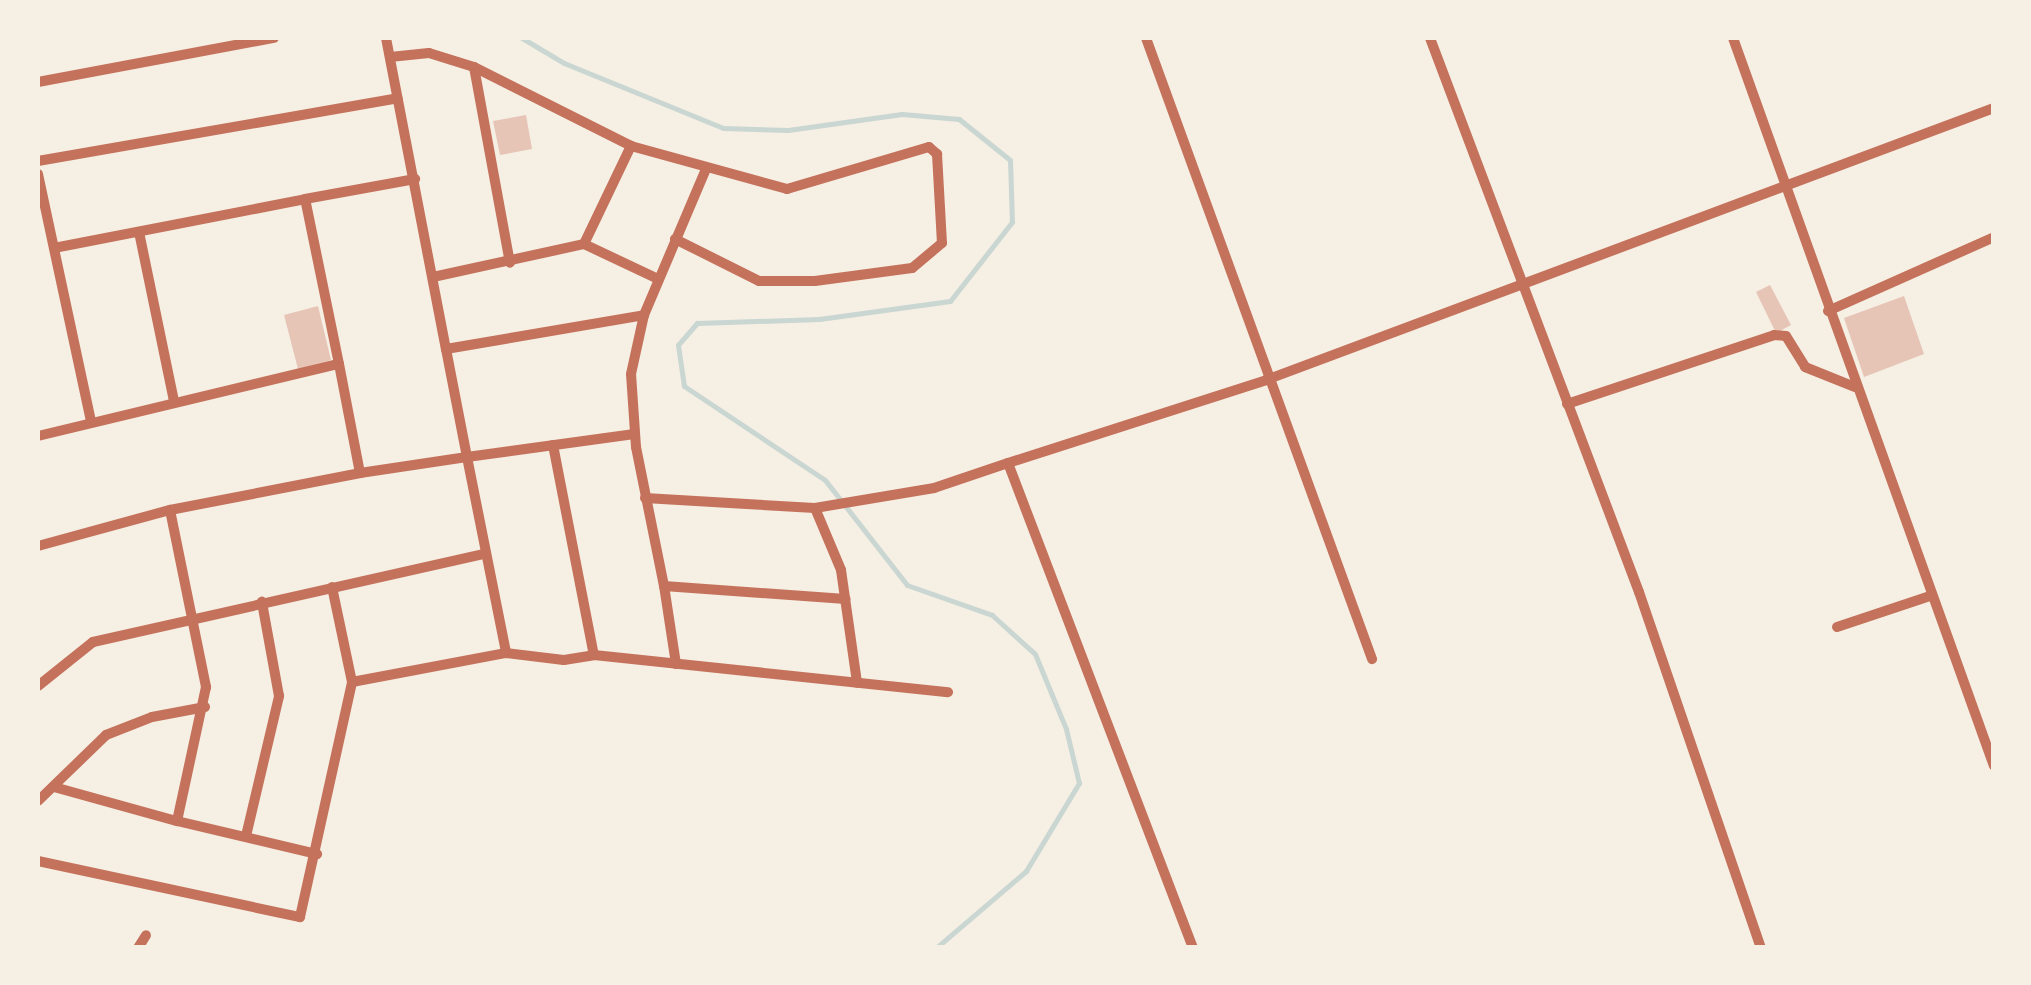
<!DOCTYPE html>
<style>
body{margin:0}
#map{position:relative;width:2031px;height:985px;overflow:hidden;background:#f6efe4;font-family:"IBM Plex Sans",sans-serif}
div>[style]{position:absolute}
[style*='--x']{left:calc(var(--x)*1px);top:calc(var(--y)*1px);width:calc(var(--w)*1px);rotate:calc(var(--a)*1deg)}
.stream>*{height:5px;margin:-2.5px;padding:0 2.5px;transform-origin:2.5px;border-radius:2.5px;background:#c9d6d2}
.building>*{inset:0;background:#e6c5b7}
.minor>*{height:10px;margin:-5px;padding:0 5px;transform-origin:5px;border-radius:5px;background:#c5725c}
span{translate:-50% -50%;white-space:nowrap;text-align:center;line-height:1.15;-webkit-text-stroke:8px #f6efe4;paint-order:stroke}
.frame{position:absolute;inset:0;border:40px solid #f6efe4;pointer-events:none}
</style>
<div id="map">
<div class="stream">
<i style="--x:522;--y:38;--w:49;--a:30.8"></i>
<i style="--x:564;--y:63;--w:172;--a:22.2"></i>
<i style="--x:723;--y:128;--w:65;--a:1.8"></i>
<i style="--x:788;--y:130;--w:115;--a:-8"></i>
<i style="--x:902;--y:114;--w:57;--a:5"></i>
<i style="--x:959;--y:119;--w:65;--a:38.8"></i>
<i style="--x:1010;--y:160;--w:62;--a:88.2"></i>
<i style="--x:1012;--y:222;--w:100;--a:128.1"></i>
<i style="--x:950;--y:301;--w:132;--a:172.2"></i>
<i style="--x:819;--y:319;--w:122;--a:178.1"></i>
<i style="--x:697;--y:323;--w:29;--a:131"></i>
<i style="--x:678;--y:345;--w:41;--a:81.7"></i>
<i style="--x:684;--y:386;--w:169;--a:33.7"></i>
<i style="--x:825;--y:480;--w:133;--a:52"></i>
<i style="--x:907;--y:585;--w:90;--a:19.4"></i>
<i style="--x:992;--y:615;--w:58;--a:42.2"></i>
<i style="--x:1035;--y:654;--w:81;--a:67.5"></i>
<i style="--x:1066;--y:729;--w:56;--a:76.5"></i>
<i style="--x:1079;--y:783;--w:103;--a:121.1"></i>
<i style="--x:1026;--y:871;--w:118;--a:139.5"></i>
</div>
<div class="building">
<i style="clip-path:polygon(526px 115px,532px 149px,500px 155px,493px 121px)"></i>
<i style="clip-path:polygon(1770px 285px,1791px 325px,1776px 333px,1756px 292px)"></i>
<i style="clip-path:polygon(1904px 296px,1924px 354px,1864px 377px,1844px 318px)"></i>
<i style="clip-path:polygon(318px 306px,331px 360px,298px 369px,284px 315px)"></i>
</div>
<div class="minor">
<i style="--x:386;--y:38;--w:317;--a:79.1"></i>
<i style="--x:446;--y:349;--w:201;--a:-9.7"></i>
<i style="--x:1146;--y:38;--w:661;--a:70"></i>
<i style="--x:1430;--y:38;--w:592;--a:69.33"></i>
<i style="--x:1639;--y:592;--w:376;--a:71.1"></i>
<i style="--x:1733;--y:38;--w:773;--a:70.28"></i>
<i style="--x:390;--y:57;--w:39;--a:-6"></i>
<i style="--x:429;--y:53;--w:47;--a:17.3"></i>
<i style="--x:474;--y:67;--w:199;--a:79.6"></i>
<i style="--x:474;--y:67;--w:176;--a:26.7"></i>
<i style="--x:631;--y:146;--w:162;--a:15.4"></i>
<i style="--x:787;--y:189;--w:148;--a:-16.5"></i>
<i style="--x:929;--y:147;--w:11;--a:41"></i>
<i style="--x:937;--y:154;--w:89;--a:86.8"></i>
<i style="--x:942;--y:243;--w:39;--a:140"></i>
<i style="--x:912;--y:268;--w:98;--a:172.4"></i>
<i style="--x:815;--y:281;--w:56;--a:180"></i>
<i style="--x:759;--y:281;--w:94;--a:-153.4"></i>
<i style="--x:38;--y:82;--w:240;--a:-10.6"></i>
<i style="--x:38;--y:161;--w:365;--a:-9.9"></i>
<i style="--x:38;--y:174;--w:254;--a:77.9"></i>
<i style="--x:139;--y:232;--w:173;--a:78.3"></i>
<i style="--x:584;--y:244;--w:82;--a:25.3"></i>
<i style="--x:54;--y:248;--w:256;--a:-11"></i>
<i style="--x:433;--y:277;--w:155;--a:-12.3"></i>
<i style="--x:584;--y:244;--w:109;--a:-64.4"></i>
<i style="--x:1828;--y:311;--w:182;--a:-24"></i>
<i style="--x:446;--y:349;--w:110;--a:79"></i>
<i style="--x:467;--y:457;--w:169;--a:-7.8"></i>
<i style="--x:339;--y:364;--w:111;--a:79.1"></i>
<i style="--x:360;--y:473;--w:108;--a:-8.5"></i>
<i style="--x:467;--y:457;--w:200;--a:78.7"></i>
<i style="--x:506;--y:653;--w:58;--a:6.9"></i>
<i style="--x:564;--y:660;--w:30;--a:-9"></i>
<i style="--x:594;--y:655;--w:356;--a:6"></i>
<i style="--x:1567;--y:404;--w:218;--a:-18.4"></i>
<i style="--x:1774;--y:335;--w:12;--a:5"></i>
<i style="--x:1786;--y:336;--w:36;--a:58"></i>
<i style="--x:1805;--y:367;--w:54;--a:21.8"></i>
<i style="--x:38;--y:436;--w:309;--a:-13.5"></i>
<i style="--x:339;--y:364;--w:168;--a:-101.6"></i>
<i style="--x:305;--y:199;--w:112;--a:-10.3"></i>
<i style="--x:553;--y:445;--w:214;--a:79"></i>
<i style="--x:645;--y:498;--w:170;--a:3.4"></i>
<i style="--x:815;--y:508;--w:67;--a:67.2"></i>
<i style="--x:841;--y:570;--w:114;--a:81.9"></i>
<i style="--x:815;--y:508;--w:121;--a:-9.5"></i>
<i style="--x:934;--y:488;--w:78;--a:-18.7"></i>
<i style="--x:170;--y:510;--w:194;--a:-11"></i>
<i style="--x:38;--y:546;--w:137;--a:-15.3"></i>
<i style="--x:170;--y:510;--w:181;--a:78.5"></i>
<i style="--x:206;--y:687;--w:137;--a:102.2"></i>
<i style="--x:177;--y:821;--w:144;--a:13.3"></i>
<i style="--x:664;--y:586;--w:142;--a:-101.4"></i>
<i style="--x:636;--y:447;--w:73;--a:-93.9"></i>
<i style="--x:631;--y:374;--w:60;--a:-77.6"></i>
<i style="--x:644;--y:315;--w:156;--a:-67"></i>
<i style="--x:1837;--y:627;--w:98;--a:-18.4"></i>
<i style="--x:676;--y:664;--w:79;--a:-98.7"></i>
<i style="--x:664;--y:586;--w:182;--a:4.1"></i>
<i style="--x:352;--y:682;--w:157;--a:-10.7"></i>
<i style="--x:38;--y:686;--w:70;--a:-38.7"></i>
<i style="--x:93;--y:642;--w:401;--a:-12.7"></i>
<i style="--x:54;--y:787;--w:128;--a:15.5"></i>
<i style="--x:38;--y:801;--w:95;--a:-44.1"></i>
<i style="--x:106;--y:735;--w:49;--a:-21.4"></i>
<i style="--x:152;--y:717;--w:54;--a:-10.7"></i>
<i style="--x:246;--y:836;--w:144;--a:-76.7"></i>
<i style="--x:279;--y:696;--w:96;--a:-100.3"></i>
<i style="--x:38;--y:861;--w:268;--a:12.1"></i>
<i style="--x:300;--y:917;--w:241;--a:-77.5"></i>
<i style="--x:352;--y:682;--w:97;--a:-101.9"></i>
<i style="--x:138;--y:948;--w:15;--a:-58"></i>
<i style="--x:1193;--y:948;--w:519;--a:-110.88"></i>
<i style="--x:1008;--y:463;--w:271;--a:-17.8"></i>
<i style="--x:1266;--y:380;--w:777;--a:-20.49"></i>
</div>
<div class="frame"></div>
</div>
